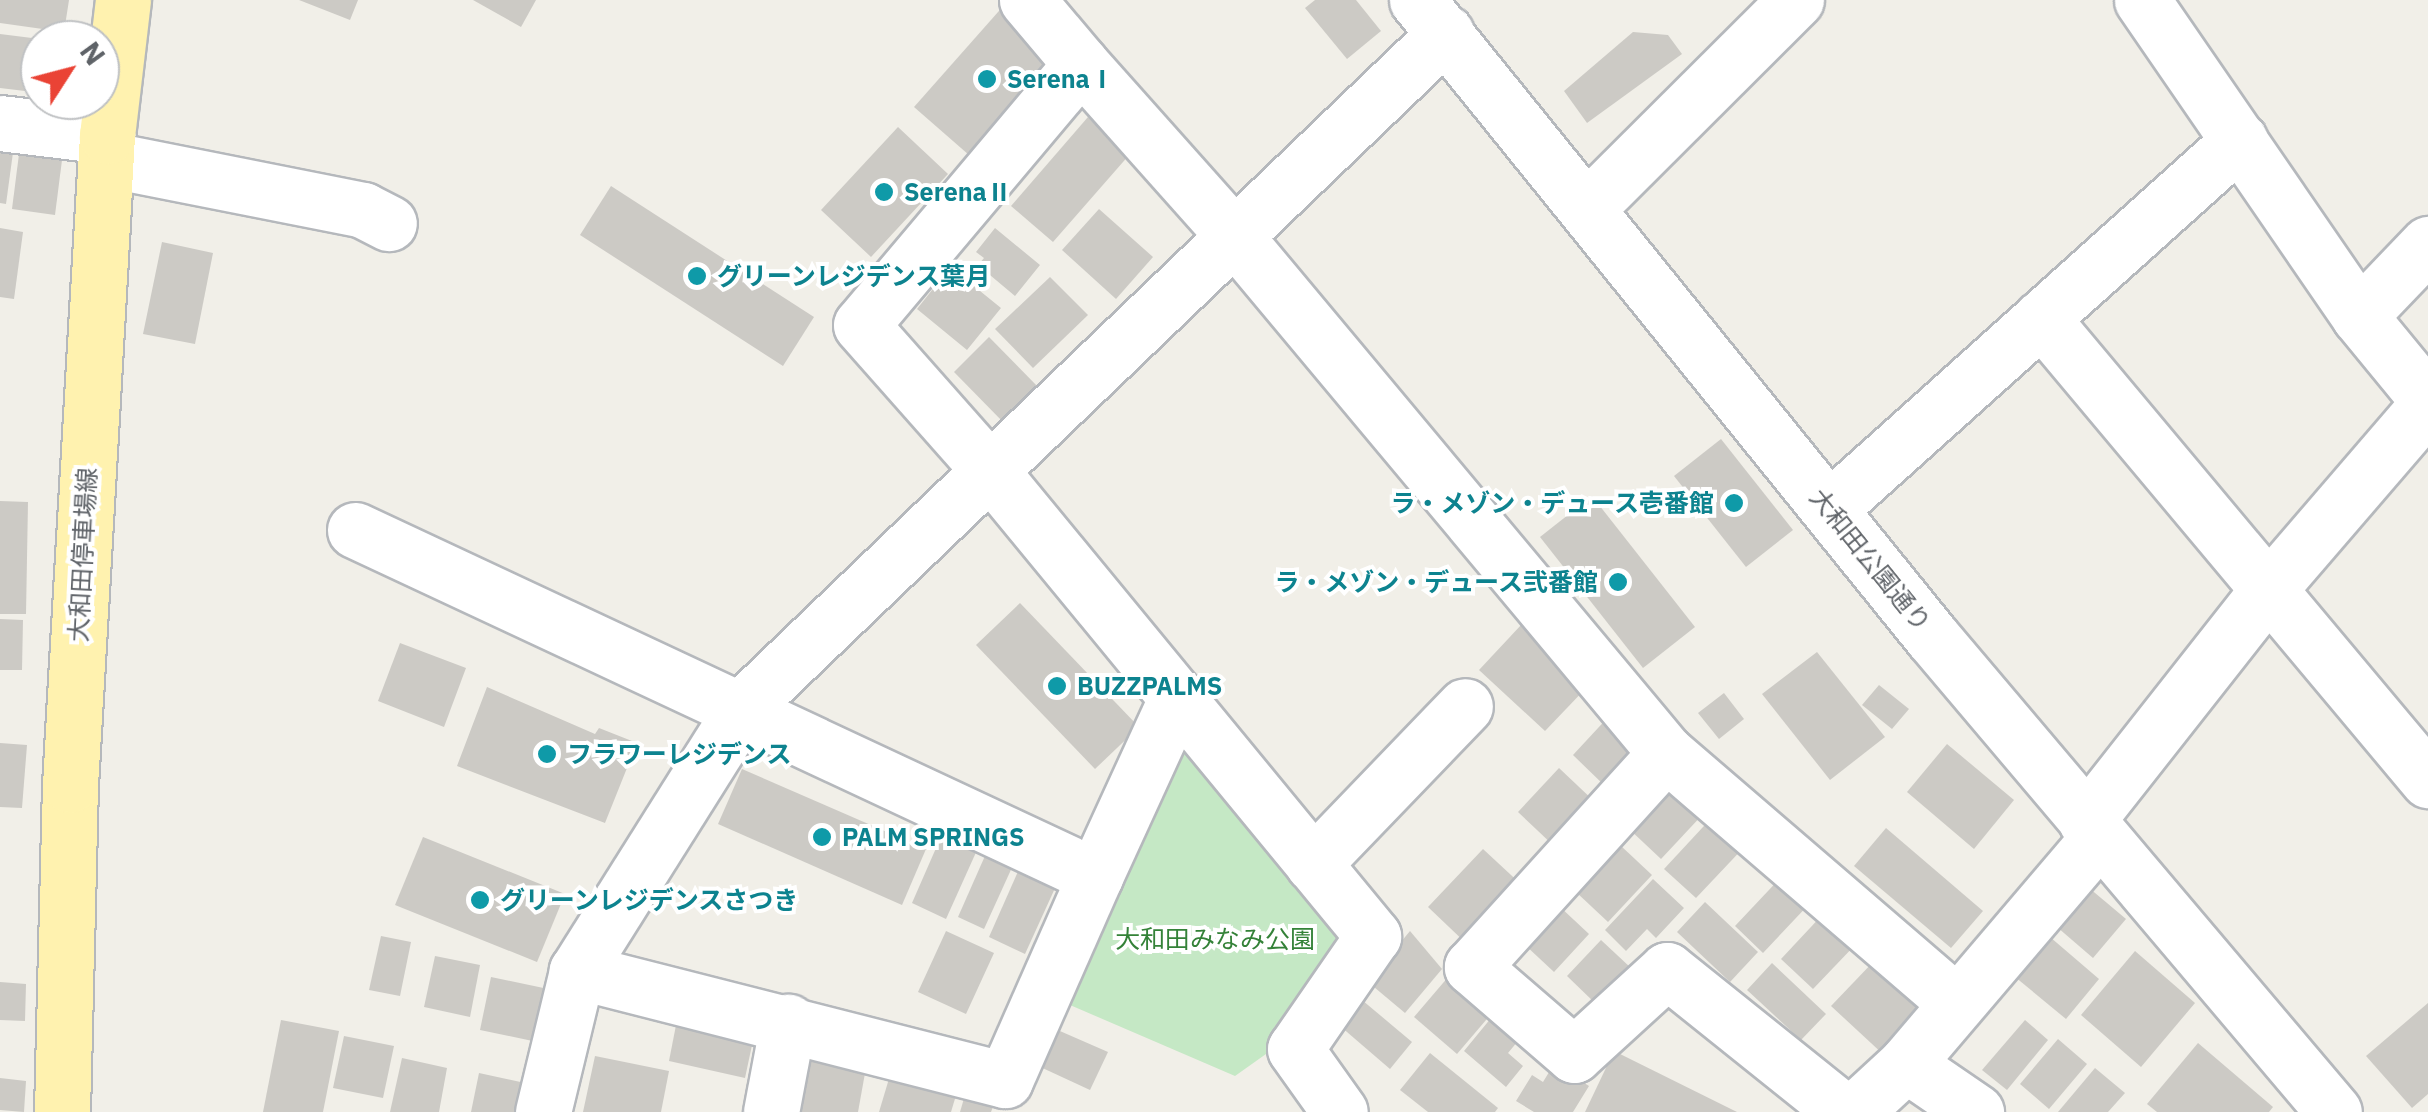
<!DOCTYPE html>
<meta charset="utf-8">
<style>
body{margin:0}
#map{position:relative;width:2428px;height:1112px;overflow:hidden;background:#f1efe8;font-family:"IBM Plex Sans","Noto Sans JP",sans-serif}
div>[style]{position:absolute}
[style*='--x']{left:calc(var(--x)*1px);top:calc(var(--y)*1px);width:calc(var(--w)*1px);rotate:calc(var(--a)*1deg)}
.green>*{inset:0;background:#c5e8c5}
.building>*{inset:0;background:#cccac5}
.roads{filter:drop-shadow(2px 0 #b5b8bc) drop-shadow(-2px 0 #b5b8bc) drop-shadow(0 2px #b5b8bc) drop-shadow(0 -2px #b5b8bc)}
.minor>*{height:55px;margin:-27.5px;padding:0 27.5px;transform-origin:27.5px;border-radius:27.5px;background:#fff}
.major>*{height:55px;margin:-27.5px;padding:0 27.5px;transform-origin:27.5px;border-radius:27.5px;background:#fff2af}
.dots>*{width:28px;height:28px;translate:-50% -50%;box-sizing:border-box;border:5px solid #fff;border-radius:50%}
span{translate:-50% -50%;white-space:nowrap;text-align:center;line-height:1.15;-webkit-text-stroke:8px #fff;paint-order:stroke}
.culture-label{font-size:25px;color:#0d838f;font-weight:700}
.left{translate:0 -50%;text-align:left}
.right{translate:-100% -50%;text-align:right}
.street-label{font-size:25px;color:#5f6368}
.park-label{font-size:25px;color:#348238}
.north{position:absolute;left:20px;top:20px;width:100px;height:100px;box-sizing:border-box;background:#fff;border:2px solid #bfc1c3;border-radius:50%;rotate:54deg;font-size:28px;font-weight:700;line-height:40px;text-align:center;color:#5f6368}
.north::after{content:'';display:block;margin:auto;width:35px;height:45px;background:#ea4335;clip-path:polygon(50% 0,100% 100%,50% 72%,0 100%)}
</style>
<div id="map">
<div class="green">
<i style="clip-path:polygon(1181px 743px,1353px 926px,1280px 1044px,1235px 1076px,1063px 1002px)"></i>
</div>
<div class="building">
<i style="clip-path:polygon(0 0,69px 0,64px 32px,0 23px)"></i>
<i style="clip-path:polygon(299px 0,358px 0,350px 20px)"></i>
<i style="clip-path:polygon(473px 0,536px 0,521px 27px)"></i>
<i style="clip-path:polygon(1315px 0,1356px 0,1381px 31px,1347px 59px,1305px 8px)"></i>
<i style="clip-path:polygon(1006px 3px,1060px 51px,969px 155px,914px 107px)"></i>
<i style="clip-path:polygon(1633px 32px,1668px 35px,1682px 54px,1587px 123px,1564px 91px)"></i>
<i style="clip-path:polygon(0 34px,32px 38px,25px 91px,0 88px)"></i>
<i style="clip-path:polygon(1088px 117px,1130px 154px,1053px 242px,1011px 206px)"></i>
<i style="clip-path:polygon(898px 127px,948px 174px,871px 257px,821px 210px)"></i>
<i style="clip-path:polygon(0 143px,14px 145px,6px 204px,0 203px)"></i>
<i style="clip-path:polygon(19px 154px,62px 160px,55px 215px,12px 209px)"></i>
<i style="clip-path:polygon(611px 186px,814px 317px,783px 366px,580px 235px)"></i>
<i style="clip-path:polygon(1099px 209px,1153px 257px,1116px 299px,1062px 250px)"></i>
<i style="clip-path:polygon(0 228px,23px 232px,14px 299px,0 297px)"></i>
<i style="clip-path:polygon(995px 228px,1040px 265px,1015px 296px,978px 265px,984px 258px,976px 252px)"></i>
<i style="clip-path:polygon(162px 242px,213px 253px,195px 344px,143px 334px)"></i>
<i style="clip-path:polygon(943px 261px,1001px 308px,967px 350px,917px 309px,940px 280px,933px 274px)"></i>
<i style="clip-path:polygon(1050px 277px,1088px 315px,1033px 368px,995px 329px)"></i>
<i style="clip-path:polygon(989px 337px,1040px 389px,1005px 424px,954px 372px)"></i>
<i style="clip-path:polygon(1721px 439px,1793px 530px,1746px 567px,1674px 476px)"></i>
<i style="clip-path:polygon(1592px 496px,1695px 627px,1643px 668px,1540px 537px)"></i>
<i style="clip-path:polygon(0 501px,28px 502px,26px 614px,0 614px)"></i>
<i style="clip-path:polygon(1020px 603px,1139px 727px,1095px 769px,976px 645px)"></i>
<i style="clip-path:polygon(0 619px,23px 620px,22px 670px,0 670px)"></i>
<i style="clip-path:polygon(1522px 624px,1588px 686px,1545px 731px,1479px 670px)"></i>
<i style="clip-path:polygon(400px 643px,466px 668px,444px 727px,378px 701px)"></i>
<i style="clip-path:polygon(1817px 652px,1885px 737px,1830px 780px,1762px 694px)"></i>
<i style="clip-path:polygon(1879px 685px,1909px 709px,1892px 729px,1862px 705px)"></i>
<i style="clip-path:polygon(487px 687px,595px 734px,599px 728px,637px 743px,605px 823px,457px 766px)"></i>
<i style="clip-path:polygon(1724px 693px,1744px 719px,1719px 739px,1698px 713px)"></i>
<i style="clip-path:polygon(1611px 714px,1645px 747px,1607px 788px,1573px 755px)"></i>
<i style="clip-path:polygon(0 743px,27px 745px,22px 808px,0 807px)"></i>
<i style="clip-path:polygon(1947px 744px,2014px 800px,1974px 849px,1907px 792px)"></i>
<i style="clip-path:polygon(1559px 768px,1596px 803px,1555px 847px,1518px 812px)"></i>
<i style="clip-path:polygon(742px 769px,926px 849px,902px 905px,718px 824px)"></i>
<i style="clip-path:polygon(1671px 780px,1705px 812px,1661px 859px,1627px 827px)"></i>
<i style="clip-path:polygon(1716px 813px,1748px 843px,1696px 898px,1664px 869px)"></i>
<i style="clip-path:polygon(947px 823px,982px 839px,946px 919px,912px 903px)"></i>
<i style="clip-path:polygon(1886px 828px,1983px 911px,1951px 948px,1854px 866px)"></i>
<i style="clip-path:polygon(423px 837px,565px 894px,537px 962px,395px 905px)"></i>
<i style="clip-path:polygon(992px 840px,1019px 852px,984px 929px,958px 917px)"></i>
<i style="clip-path:polygon(1620px 845px,1652px 875px,1608px 922px,1576px 892px)"></i>
<i style="clip-path:polygon(1483px 849px,1525px 888px,1470px 947px,1428px 907px)"></i>
<i style="clip-path:polygon(1024px 858px,1061px 875px,1025px 954px,989px 937px)"></i>
<i style="clip-path:polygon(1783px 875px,1812px 901px,1763px 953px,1735px 926px)"></i>
<i style="clip-path:polygon(1653px 879px,1684px 908px,1656px 938px,1647px 929px,1626px 951px,1605px 930px)"></i>
<i style="clip-path:polygon(2082px 882px,2126px 919px,2093px 958px,2050px 921px)"></i>
<i style="clip-path:polygon(1705px 902px,1758px 952px,1730px 982px,1677px 932px)"></i>
<i style="clip-path:polygon(1558px 905px,1589px 934px,1554px 972px,1522px 942px)"></i>
<i style="clip-path:polygon(1824px 913px,1857px 943px,1813px 989px,1781px 959px)"></i>
<i style="clip-path:polygon(946px 931px,994px 953px,966px 1014px,918px 992px)"></i>
<i style="clip-path:polygon(1410px 931px,1442px 969px,1405px 1013px,1368px 982px)"></i>
<i style="clip-path:polygon(2043px 931px,2099px 979px,2066px 1019px,2009px 972px)"></i>
<i style="clip-path:polygon(381px 936px,411px 942px,400px 996px,369px 990px)"></i>
<i style="clip-path:polygon(1601px 940px,1631px 968px,1596px 1004px,1567px 976px)"></i>
<i style="clip-path:polygon(2135px 951px,2195px 1003px,2141px 1067px,2081px 1015px)"></i>
<i style="clip-path:polygon(435px 956px,480px 965px,470px 1017px,424px 1007px)"></i>
<i style="clip-path:polygon(1875px 960px,1928px 1010px,1885px 1056px,1831px 1006px)"></i>
<i style="clip-path:polygon(1772px 963px,1826px 1014px,1801px 1040px,1747px 990px)"></i>
<i style="clip-path:polygon(1449px 976px,1492px 1013px,1457px 1054px,1414px 1017px)"></i>
<i style="clip-path:polygon(491px 977px,553px 990px,542px 1043px,480px 1030px)"></i>
<i style="clip-path:polygon(0 982px,26px 984px,25px 1021px,0 1020px)"></i>
<i style="clip-path:polygon(1362px 1000px,1412px 1042px,1390px 1069px,1340px 1026px)"></i>
<i style="clip-path:polygon(2428px 1003px,2428px 1094px,2412px 1108px,2366px 1056px)"></i>
<i style="clip-path:polygon(1496px 1012px,1523px 1035px,1508px 1053px,1523px 1066px,1506px 1087px,1464px 1051px)"></i>
<i style="clip-path:polygon(678px 1015px,755px 1031px,745px 1078px,669px 1061px)"></i>
<i style="clip-path:polygon(281px 1020px,339px 1031px,323px 1112px,263px 1112px)"></i>
<i style="clip-path:polygon(2025px 1020px,2048px 1040px,2007px 1090px,1982px 1070px)"></i>
<i style="clip-path:polygon(1053px 1028px,1108px 1052px,1090px 1090px,1036px 1065px)"></i>
<i style="clip-path:polygon(344px 1036px,394px 1046px,383px 1098px,333px 1088px)"></i>
<i style="clip-path:polygon(2058px 1039px,2087px 1064px,2049px 1109px,2020px 1084px)"></i>
<i style="clip-path:polygon(2198px 1043px,2273px 1107px,2269px 1112px,2157px 1112px,2147px 1104px)"></i>
<i style="clip-path:polygon(811px 1045px,867px 1062px,858px 1112px,791px 1112px)"></i>
<i style="clip-path:polygon(1614px 1051px,1737px 1112px,1585px 1112px)"></i>
<i style="clip-path:polygon(1430px 1053px,1498px 1108px,1495px 1112px,1428px 1112px,1400px 1090px)"></i>
<i style="clip-path:polygon(595px 1056px,669px 1071px,661px 1112px,583px 1112px)"></i>
<i style="clip-path:polygon(402px 1058px,447px 1068px,439px 1112px,390px 1112px)"></i>
<i style="clip-path:polygon(1554px 1064px,1589px 1086px,1573px 1112px,1534px 1112px,1516px 1101px,1532px 1075px,1543px 1082px)"></i>
<i style="clip-path:polygon(2095px 1068px,2125px 1093px,2108px 1112px,2058px 1112px)"></i>
<i style="clip-path:polygon(891px 1072px,957px 1092px,951px 1112px,879px 1112px)"></i>
<i style="clip-path:polygon(479px 1073px,525px 1083px,519px 1112px,471px 1112px)"></i>
<i style="clip-path:polygon(0 1078px,26px 1081px,24px 1112px,0 1110px)"></i>
<i style="clip-path:polygon(965px 1095px,994px 1104px,991px 1112px,960px 1112px)"></i>
</div>
<div class="roads">
<div class="minor">
<i style="--x:1027;--y:0;--w:84;--a:49.8"></i>
<i style="--x:1081;--y:64;--w:341;--a:130.1"></i>
<i style="--x:861;--y:325;--w:198;--a:48.5"></i>
<i style="--x:992;--y:473;--w:600;--a:50.55"></i>
<i style="--x:1373;--y:936;--w:137;--a:124.6"></i>
<i style="--x:1295;--y:1049;--w:77;--a:54.5"></i>
<i style="--x:1417;--y:0;--w:819;--a:51.05"></i>
<i style="--x:1932;--y:637;--w:622;--a:49.76"></i>
<i style="--x:2142;--y:0;--w:383;--a:55.5"></i>
<i style="--x:2359;--y:316;--w:109;--a:50.6"></i>
<i style="--x:1081;--y:64;--w:232;--a:48.3"></i>
<i style="--x:1235;--y:237;--w:672;--a:50.13"></i>
<i style="--x:0;--y:123;--w:108;--a:6.9"></i>
<i style="--x:106;--y:159;--w:262;--a:11.2"></i>
<i style="--x:363;--y:210;--w:29;--a:27"></i>
<i style="--x:1587;--y:208;--w:295;--a:-44.9"></i>
<i style="--x:2359;--y:316;--w:100;--a:-46.2"></i>
<i style="--x:2041;--y:318;--w:603;--a:50.05"></i>
<i style="--x:1829;--y:509;--w:552;--a:-41.92"></i>
<i style="--x:355;--y:530;--w:817;--a:25.06"></i>
<i style="--x:1095;--y:876;--w:223;--a:113.8"></i>
<i style="--x:1005;--y:1080;--w:442;--a:-165.7"></i>
<i style="--x:2086;--y:821;--w:294;--a:-51.8"></i>
<i style="--x:2268;--y:590;--w:245;--a:-49.3"></i>
<i style="--x:1313;--y:864;--w:219;--a:-46.1"></i>
<i style="--x:1095;--y:876;--w:197;--a:-65.4"></i>
<i style="--x:1906;--y:1064;--w:85;--a:34.4"></i>
<i style="--x:543;--y:1112;--w:145;--a:-76.4"></i>
<i style="--x:577;--y:971;--w:312;--a:-57.8"></i>
<i style="--x:743;--y:707;--w:974;--a:-43.79"></i>
<i style="--x:771;--y:1112;--w:92;--a:-79.3"></i>
<i style="--x:1844;--y:1112;--w:227;--a:-141.3"></i>
<i style="--x:1667;--y:970;--w:126;--a:137.6"></i>
<i style="--x:1574;--y:1055;--w:135;--a:-139.2"></i>
<i style="--x:1472;--y:967;--w:289;--a:-47.8"></i>
<i style="--x:1666;--y:753;--w:380;--a:40.7"></i>
<i style="--x:1854;--y:1112;--w:71;--a:-42.7"></i>
<i style="--x:1906;--y:1064;--w:299;--a:-49.6"></i>
</div>
<div class="major">
<i style="--x:62;--y:1112;--w:327;--a:-88.6"></i>
<i style="--x:70;--y:785;--w:650;--a:-86.74"></i>
<i style="--x:107;--y:136;--w:137;--a:-83.3"></i>
</div>
</div>
<div class="dots">
<i style="left:987px;top:79px;background:#0f9aa8"></i>
<i style="left:884px;top:192px;background:#0f9aa8"></i>
<i style="left:697px;top:276px;background:#0f9aa8"></i>
<i style="left:1734px;top:503px;background:#0f9aa8"></i>
<i style="left:1618px;top:582px;background:#0f9aa8"></i>
<i style="left:1057px;top:686px;background:#0f9aa8"></i>
<i style="left:547px;top:754px;background:#0f9aa8"></i>
<i style="left:822px;top:837px;background:#0f9aa8"></i>
<i style="left:480px;top:900px;background:#0f9aa8"></i>
</div>
<div class="culture-label">
<span class="left" style="left:1007px;top:79px">SerenaⅠ</span>
<span class="left" style="left:904px;top:192px">SerenaⅡ</span>
<span class="left" style="left:717px;top:276px">グリーンレジデンス葉月</span>
<span class="right" style="left:1714px;top:503px">ラ・メゾン・デュース壱番館</span>
<span class="right" style="left:1598px;top:582px">ラ・メゾン・デュース弐番館</span>
<span class="left" style="left:1077px;top:686px">BUZZPALMS</span>
<span class="left" style="left:567px;top:754px">フラワーレジデンス</span>
<span class="left" style="left:842px;top:837px">PALM SPRINGS</span>
<span class="left" style="left:500px;top:900px">グリーンレジデンスさつき</span>
</div>
<div class="street-label">
<span style="left:83px;top:555px;rotate:-87deg">大和田停車場線</span>
<span style="left:1870px;top:560px;rotate:51deg">大和田公園通り</span>
</div>
<div class="park-label">
<span style="left:1215px;top:939px">大和田みなみ公園</span>
</div>
<div class="north">N</div>
</div>
